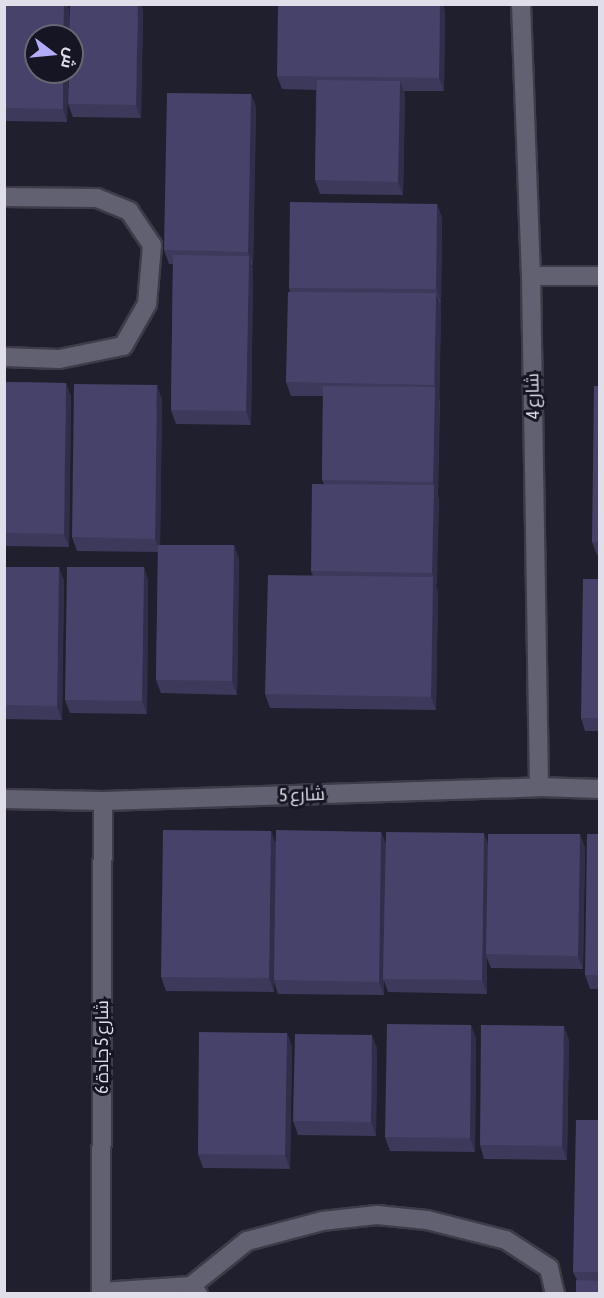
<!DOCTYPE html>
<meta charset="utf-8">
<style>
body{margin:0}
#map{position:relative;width:604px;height:1298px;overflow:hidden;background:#201f2d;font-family:"Asap Condensed",Cairo,sans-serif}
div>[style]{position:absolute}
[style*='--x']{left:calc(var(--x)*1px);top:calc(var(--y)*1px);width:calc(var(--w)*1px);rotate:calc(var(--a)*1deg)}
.roads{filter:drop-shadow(2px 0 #3d3c48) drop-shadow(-2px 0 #3d3c48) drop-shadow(0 2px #3d3c48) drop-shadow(0 -2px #3d3c48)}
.minor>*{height:18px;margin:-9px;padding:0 9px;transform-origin:9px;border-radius:9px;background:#626172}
.wall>*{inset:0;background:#3c395a}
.shaded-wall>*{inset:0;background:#312e4a}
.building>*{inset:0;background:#464269}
span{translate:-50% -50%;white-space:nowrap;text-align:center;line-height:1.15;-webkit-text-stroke:6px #161523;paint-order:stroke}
.street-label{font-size:18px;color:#e0dfe9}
.frame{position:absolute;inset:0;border:6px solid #e0dfe9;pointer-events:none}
.north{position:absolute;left:24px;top:24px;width:60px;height:60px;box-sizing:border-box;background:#161523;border:2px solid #676672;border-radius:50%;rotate:106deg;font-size:16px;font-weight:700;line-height:24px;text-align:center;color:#e0dfe9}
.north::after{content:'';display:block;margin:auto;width:21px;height:27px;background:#b3adf9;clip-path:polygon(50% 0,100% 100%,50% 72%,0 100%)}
</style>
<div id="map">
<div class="roads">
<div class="minor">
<i style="--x:521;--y:4;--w:272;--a:87.9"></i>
<i style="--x:531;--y:276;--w:511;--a:89.1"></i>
<i style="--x:4;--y:197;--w:93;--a:0.6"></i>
<i style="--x:97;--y:198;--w:35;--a:22"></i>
<i style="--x:129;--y:211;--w:41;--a:55.9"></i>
<i style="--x:152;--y:245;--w:59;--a:94.8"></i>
<i style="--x:147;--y:304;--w:48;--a:119.7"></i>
<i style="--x:123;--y:346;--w:65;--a:168.5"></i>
<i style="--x:59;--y:359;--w:55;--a:-177.9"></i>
<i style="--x:531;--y:276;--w:69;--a:0"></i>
<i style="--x:4;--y:799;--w:99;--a:1.2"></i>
<i style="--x:103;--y:801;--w:436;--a:-1.8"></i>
<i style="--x:539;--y:787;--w:61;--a:1.9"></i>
<i style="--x:101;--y:1292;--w:90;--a:-3.8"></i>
<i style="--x:101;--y:1294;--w:493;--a:-89.8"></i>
<i style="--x:198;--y:1294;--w:11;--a:-131"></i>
<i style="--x:191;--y:1286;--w:72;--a:-38.8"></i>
<i style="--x:247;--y:1241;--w:78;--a:-14.9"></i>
<i style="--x:322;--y:1221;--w:55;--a:-6.2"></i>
<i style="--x:377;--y:1215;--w:50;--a:5.7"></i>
<i style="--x:427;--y:1220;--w:81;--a:14.2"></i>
<i style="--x:506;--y:1240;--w:51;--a:33.1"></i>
<i style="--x:549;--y:1268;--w:27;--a:77"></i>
</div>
</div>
<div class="wall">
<i style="clip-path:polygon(4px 4px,69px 9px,69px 36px,36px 36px,36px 72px,68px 72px,67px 122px,4px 121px)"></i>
<i style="clip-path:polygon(143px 10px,141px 118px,73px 117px,68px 104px)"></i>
<i style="clip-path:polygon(445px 11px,444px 91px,404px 91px,405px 95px,403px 195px,320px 194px,315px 180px,316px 90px,282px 89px,277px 76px)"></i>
<i style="clip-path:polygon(251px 94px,256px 107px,253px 265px,252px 265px,253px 270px,251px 425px,176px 424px,171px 410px,173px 264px,169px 264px,164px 250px)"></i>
<i style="clip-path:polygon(437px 204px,442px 218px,441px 303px,440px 303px,441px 307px,439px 398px,440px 401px,438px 495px,437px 495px,439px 499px,436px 586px,438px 591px,436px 710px,270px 708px,265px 694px,313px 576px,311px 571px,324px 484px,322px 480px,323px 396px,291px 396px,286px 382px,290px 292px,289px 288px)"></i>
<i style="clip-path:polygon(4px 382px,66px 383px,71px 397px,69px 547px,4px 546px)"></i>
<i style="clip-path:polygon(600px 386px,600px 555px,597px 555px,592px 542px)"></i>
<i style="clip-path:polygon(162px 399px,160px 545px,234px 545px,239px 559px,237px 695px,161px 693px,156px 680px,158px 552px,77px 551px,72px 537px)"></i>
<i style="clip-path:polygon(4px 567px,59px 567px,64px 581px,62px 720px,4px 719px)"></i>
<i style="clip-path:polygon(144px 567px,148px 581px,147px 714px,70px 713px,65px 700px)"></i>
<i style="clip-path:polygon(600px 579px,600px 731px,585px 731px,581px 718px)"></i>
<i style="clip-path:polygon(381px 832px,386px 845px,488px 844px,580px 834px,585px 848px,583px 969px,491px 968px,487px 958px,487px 994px,388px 992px,384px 981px,384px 995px,278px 994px,274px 982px,274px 992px,166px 991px,161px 977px,275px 842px)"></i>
<i style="clip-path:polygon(600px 834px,600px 989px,590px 989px,585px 975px)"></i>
<i style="clip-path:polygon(471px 1025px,476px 1039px,475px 1152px,390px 1151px,385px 1137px)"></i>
<i style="clip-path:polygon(287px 1033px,292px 1047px,290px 1169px,203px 1168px,198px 1154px)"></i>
<i style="clip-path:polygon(569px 1040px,567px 1160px,484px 1159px,480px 1145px)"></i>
<i style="clip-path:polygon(377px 1048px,376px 1136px,298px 1135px,293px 1121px)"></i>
<i style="clip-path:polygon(600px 1120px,600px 1293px,577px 1280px,573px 1272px)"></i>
</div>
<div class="shaded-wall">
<i style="clip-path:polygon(64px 4px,67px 4px,69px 9px,69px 36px,63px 36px)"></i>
<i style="clip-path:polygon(138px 4px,141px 4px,143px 10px,141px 118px,136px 105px)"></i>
<i style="clip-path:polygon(440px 4px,443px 4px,445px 11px,444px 91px,439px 78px)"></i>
<i style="clip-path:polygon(63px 72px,68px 72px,67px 122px,63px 109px)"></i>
<i style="clip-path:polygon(400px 81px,405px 95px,403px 195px,398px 182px)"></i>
<i style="clip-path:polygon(251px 94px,256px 107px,253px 265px,248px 252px)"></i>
<i style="clip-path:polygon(437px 204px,442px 218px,441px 303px,436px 289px)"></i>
<i style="clip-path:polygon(249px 256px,253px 270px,251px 425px,246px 411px)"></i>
<i style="clip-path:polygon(436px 293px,441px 307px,438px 495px,433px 482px)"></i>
<i style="clip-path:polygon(66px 383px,71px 397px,69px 547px,64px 534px)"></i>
<i style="clip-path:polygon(157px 385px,162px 399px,160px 552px,155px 539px)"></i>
<i style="clip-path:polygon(434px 485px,439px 499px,437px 586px,432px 573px)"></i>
<i style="clip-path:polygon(234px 545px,239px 559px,237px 695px,232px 681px)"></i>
<i style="clip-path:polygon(59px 567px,64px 581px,62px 720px,57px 706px)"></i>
<i style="clip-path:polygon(144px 567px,148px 581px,147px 714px,142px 701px)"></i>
<i style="clip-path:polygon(433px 577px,438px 591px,436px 710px,431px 697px)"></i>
<i style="clip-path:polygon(271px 831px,276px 844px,274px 992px,269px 978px)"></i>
<i style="clip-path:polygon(381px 832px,386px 846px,383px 979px,384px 981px,384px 995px,379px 982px)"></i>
<i style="clip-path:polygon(484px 833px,489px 847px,486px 954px,487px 958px,487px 994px,482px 980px)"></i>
<i style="clip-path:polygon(580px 834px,585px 848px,583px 969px,578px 956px)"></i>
<i style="clip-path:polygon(471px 1025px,476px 1039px,475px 1152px,470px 1138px)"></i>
<i style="clip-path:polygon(564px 1026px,569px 1040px,567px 1160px,562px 1146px)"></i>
<i style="clip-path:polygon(287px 1033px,292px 1047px,290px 1169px,285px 1155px)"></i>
<i style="clip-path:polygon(372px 1035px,377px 1048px,376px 1136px,371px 1122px)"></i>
</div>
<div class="building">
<i style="clip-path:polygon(4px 4px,64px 4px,63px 36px,36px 36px,36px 72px,63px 72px,63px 109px,4px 108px)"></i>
<i style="clip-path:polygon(70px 4px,138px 4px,136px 105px,68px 104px,69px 72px,72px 72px,72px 36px,69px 36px)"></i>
<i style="clip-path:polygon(278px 4px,440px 4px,439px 78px,277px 76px)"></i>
<i style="clip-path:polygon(317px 80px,400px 81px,398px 182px,315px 180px)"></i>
<i style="clip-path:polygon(167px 93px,251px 94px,248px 252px,164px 250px)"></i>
<i style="clip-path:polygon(290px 202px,437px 204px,436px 289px,289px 288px)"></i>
<i style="clip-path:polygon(173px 255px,249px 256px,246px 411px,171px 410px)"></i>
<i style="clip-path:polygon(288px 292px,436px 293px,434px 385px,286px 382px)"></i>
<i style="clip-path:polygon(4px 382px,66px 383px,64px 534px,4px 533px)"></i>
<i style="clip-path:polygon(74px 384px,157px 385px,155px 539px,72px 537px)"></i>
<i style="clip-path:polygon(323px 386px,435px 387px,433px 482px,322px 480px)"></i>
<i style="clip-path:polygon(594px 386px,600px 386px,600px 542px,592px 542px)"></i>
<i style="clip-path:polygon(312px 484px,434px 485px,432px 573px,311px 571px)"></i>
<i style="clip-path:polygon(158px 545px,234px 545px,232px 681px,156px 680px)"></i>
<i style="clip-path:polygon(4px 567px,59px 567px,57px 706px,4px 705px)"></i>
<i style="clip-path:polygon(67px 567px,144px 567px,142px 701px,65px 700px)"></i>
<i style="clip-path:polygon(268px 575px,433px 577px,431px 697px,265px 694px)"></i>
<i style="clip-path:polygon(583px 579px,600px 579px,600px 718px,581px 718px)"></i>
<i style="clip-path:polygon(163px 830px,271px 831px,269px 978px,161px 977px)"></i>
<i style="clip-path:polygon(276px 830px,381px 832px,379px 982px,274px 980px)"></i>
<i style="clip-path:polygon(386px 832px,484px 833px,482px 980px,383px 979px)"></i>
<i style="clip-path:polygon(488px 834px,580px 834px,578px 956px,486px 954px)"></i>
<i style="clip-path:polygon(587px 834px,600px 834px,600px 975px,585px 975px)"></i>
<i style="clip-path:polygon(387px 1024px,471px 1025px,470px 1138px,385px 1137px)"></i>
<i style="clip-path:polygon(481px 1025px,564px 1026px,562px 1146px,480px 1145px)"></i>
<i style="clip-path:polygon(199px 1032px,287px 1033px,285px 1155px,198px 1154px)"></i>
<i style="clip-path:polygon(295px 1034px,372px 1035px,371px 1122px,293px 1121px)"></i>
<i style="clip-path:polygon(576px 1120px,600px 1120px,600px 1272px,573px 1272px)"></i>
<i style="clip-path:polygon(576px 1280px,600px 1281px,600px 1293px,576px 1293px)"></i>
</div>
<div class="street-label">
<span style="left:533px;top:396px;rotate:-91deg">شارع 4</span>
<span style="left:302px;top:795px;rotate:-2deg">شارع 5</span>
<span style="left:102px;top:1047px;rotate:-90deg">شارع 5 جادة 6</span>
</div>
<div class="frame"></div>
<div class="north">ش</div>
</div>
